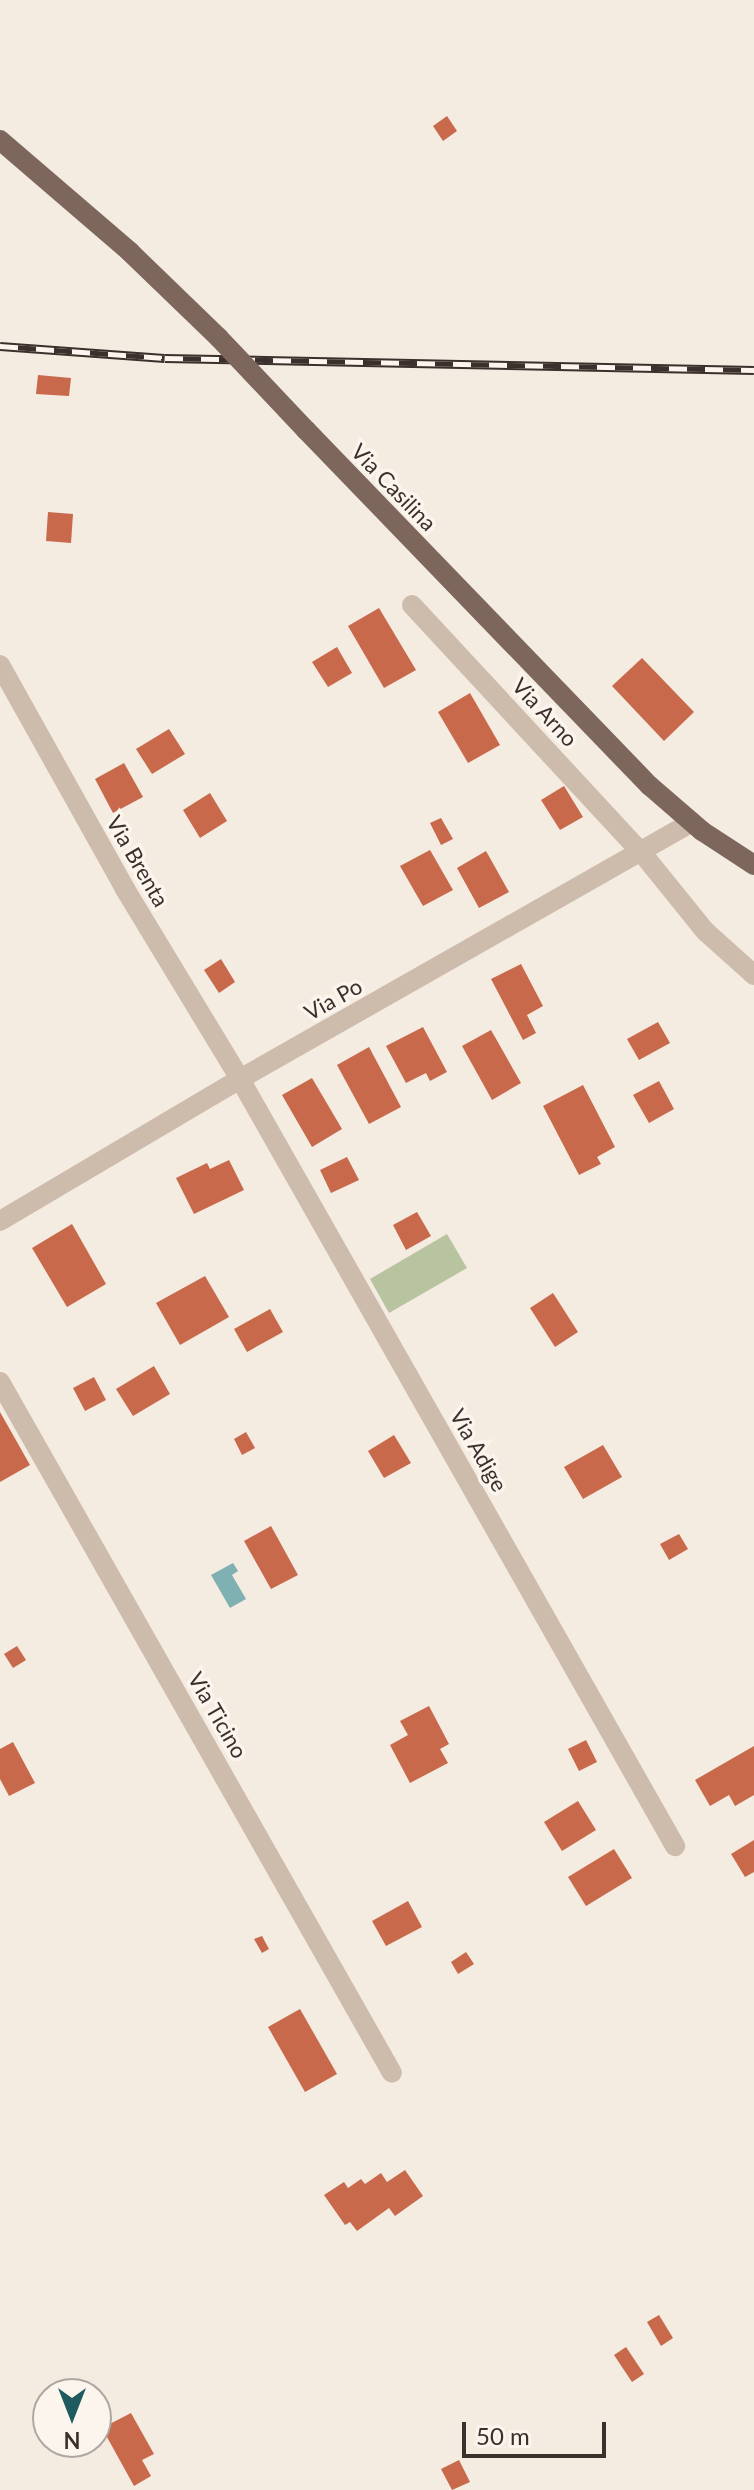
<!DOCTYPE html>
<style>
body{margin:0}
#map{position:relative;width:754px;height:2490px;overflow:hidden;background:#f4ebe1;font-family:Lato,sans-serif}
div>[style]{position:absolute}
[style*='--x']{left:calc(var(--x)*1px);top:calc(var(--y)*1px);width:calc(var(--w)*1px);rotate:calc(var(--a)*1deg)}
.green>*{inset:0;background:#b8c4a0}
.water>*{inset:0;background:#7fb0b2}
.building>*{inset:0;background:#c8694b}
.street>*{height:20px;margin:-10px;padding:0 10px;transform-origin:10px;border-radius:10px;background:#cdbbac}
.primary>*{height:20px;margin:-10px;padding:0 10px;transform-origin:10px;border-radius:10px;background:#7d675c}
.rail>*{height:9px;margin-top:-4.5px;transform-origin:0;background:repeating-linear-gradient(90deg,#fbf5ee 0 18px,#3b302b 0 36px);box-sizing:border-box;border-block:2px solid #3b302b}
.primary-bridge>*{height:20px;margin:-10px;padding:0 10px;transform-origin:10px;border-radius:10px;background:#7d675c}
span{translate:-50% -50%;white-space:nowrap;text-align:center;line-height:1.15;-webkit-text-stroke:7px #fbf5ee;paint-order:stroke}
.street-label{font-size:22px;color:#3b302b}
.north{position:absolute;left:32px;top:2378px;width:80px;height:80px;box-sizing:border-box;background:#fbf5ee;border:2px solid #aea6a0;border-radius:50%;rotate:180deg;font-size:22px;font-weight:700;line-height:32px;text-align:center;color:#3b302b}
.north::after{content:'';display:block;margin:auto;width:28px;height:36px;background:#1f5a5e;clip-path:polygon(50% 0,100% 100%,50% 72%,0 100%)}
.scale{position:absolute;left:462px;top:2422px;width:144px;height:36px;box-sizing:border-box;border:4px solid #3b302b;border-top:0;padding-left:10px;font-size:24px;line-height:28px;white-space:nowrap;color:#3b302b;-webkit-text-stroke:6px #fbf5ee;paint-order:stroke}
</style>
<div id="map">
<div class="green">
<i style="clip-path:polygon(447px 1234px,467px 1268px,389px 1313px,370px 1279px)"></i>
</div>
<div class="water">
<i style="clip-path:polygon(233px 1563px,238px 1571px,232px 1575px,246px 1599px,230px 1608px,211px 1575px)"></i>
</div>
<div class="building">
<i style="clip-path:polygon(447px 116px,457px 131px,443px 141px,433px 126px)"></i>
<i style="clip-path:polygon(38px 375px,71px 378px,69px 396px,36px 394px)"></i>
<i style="clip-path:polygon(48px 512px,73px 514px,71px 543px,46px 541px)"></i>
<i style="clip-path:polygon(379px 608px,416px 670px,384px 688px,348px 626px)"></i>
<i style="clip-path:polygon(337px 647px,352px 673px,328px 687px,312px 662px)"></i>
<i style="clip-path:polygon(642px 658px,694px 712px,664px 741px,612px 686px)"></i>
<i style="clip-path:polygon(470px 693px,500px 745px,468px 763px,438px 712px)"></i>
<i style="clip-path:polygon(169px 729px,185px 754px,152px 774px,136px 749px)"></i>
<i style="clip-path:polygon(124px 763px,143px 797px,113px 813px,95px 779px)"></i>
<i style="clip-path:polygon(564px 786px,583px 817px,560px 830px,541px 800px)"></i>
<i style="clip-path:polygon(210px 793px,227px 821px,200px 838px,183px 810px)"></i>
<i style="clip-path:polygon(441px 818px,453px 839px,441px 845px,430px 823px)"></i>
<i style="clip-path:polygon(430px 850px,453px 890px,423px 906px,400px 866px)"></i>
<i style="clip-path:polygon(486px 851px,509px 892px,479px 908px,457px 868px)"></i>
<i style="clip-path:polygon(221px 959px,235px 982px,219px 993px,204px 970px)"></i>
<i style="clip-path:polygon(521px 964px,543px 1006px,527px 1015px,536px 1033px,523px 1040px,491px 979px)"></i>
<i style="clip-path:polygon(658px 1022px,670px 1043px,639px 1060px,627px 1039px)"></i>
<i style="clip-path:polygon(423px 1027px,447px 1072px,430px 1081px,426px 1073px,406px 1083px,386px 1046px)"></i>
<i style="clip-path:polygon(491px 1030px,521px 1083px,492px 1100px,462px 1046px)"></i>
<i style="clip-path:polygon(369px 1047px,401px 1107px,369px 1124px,337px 1065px)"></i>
<i style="clip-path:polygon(312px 1078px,342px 1129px,312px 1147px,282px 1095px)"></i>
<i style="clip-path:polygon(659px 1081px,674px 1109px,649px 1123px,633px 1095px)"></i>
<i style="clip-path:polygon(583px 1085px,615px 1147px,597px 1157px,601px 1164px,579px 1175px,543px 1106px)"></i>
<i style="clip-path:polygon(347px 1157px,359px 1180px,331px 1193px,320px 1170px)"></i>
<i style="clip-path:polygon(229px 1160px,244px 1190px,194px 1214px,176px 1178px,207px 1163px,210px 1169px)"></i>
<i style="clip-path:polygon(417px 1212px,431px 1236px,406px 1250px,393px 1225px)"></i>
<i style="clip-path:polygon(72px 1224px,106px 1284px,67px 1307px,32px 1248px)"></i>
<i style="clip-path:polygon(205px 1276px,229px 1317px,180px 1345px,156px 1303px)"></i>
<i style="clip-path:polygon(553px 1293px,578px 1332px,555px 1347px,530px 1308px)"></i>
<i style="clip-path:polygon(270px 1309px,283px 1332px,247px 1352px,234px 1329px)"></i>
<i style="clip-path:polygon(154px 1366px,170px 1394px,133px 1416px,116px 1389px)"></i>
<i style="clip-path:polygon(94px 1377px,106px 1400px,85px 1411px,73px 1388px)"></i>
<i style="clip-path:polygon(0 1412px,30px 1465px,0 1482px)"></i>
<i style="clip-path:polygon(246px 1432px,255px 1448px,242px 1455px,234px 1439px)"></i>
<i style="clip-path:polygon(394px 1435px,411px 1463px,384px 1478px,368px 1451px)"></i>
<i style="clip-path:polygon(603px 1445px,622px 1477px,583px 1499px,564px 1467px)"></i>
<i style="clip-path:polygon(271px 1526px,298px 1575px,271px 1589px,244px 1541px)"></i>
<i style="clip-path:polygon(679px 1534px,688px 1549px,669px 1560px,660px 1544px)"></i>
<i style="clip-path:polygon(17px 1646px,26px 1660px,13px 1668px,4px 1654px)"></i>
<i style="clip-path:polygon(429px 1706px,449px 1744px,440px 1749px,448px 1763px,410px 1783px,390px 1745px,408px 1735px,400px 1721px)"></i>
<i style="clip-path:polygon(586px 1740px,597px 1762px,579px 1771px,568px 1749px)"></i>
<i style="clip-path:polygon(13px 1742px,35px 1783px,9px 1796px,0 1779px,0 1749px)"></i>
<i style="clip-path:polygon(754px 1746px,754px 1795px,735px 1806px,729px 1795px,710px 1806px,695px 1780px)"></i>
<i style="clip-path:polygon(578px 1801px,596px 1830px,562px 1851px,544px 1822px)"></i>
<i style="clip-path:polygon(754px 1840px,754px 1872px,745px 1877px,731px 1854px)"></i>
<i style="clip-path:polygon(614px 1849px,632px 1878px,586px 1906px,568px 1877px)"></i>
<i style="clip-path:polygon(408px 1901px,422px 1927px,386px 1946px,372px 1921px)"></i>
<i style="clip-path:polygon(262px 1936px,269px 1949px,262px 1953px,254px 1939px)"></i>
<i style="clip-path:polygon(466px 1952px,474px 1964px,458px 1974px,451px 1962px)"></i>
<i style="clip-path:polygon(300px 2009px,337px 2074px,305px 2092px,268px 2027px)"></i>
<i style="clip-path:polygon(405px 2170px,423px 2196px,395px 2216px,389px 2208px,357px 2231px,350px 2222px,345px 2225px,324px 2195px,344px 2182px,348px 2188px,361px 2179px,365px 2184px,381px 2173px,387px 2182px)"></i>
<i style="clip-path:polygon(659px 2315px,673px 2338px,661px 2346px,647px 2322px)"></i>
<i style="clip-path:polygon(626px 2347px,644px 2374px,632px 2382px,614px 2355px)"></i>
<i style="clip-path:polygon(131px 2413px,154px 2454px,142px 2460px,151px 2476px,134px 2486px,102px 2428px)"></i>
<i style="clip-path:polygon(459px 2460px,470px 2482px,452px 2490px,441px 2469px)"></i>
</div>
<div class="street">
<i style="--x:412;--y:605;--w:338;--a:47.2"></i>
<i style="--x:642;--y:853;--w:100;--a:51.1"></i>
<i style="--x:705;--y:931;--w:66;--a:41.9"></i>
<i style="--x:0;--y:665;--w:257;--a:60.8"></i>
<i style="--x:125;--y:889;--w:222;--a:58.8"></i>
<i style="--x:240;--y:1079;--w:882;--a:60.44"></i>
<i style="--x:0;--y:1221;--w:279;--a:-30.6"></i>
<i style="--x:240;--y:1079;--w:520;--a:-29.62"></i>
<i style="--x:0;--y:1382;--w:794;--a:60.43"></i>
</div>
<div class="primary">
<i style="--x:0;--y:140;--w:172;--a:40.7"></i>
<i style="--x:130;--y:252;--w:124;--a:44"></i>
<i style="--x:306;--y:430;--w:495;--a:46"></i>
<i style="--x:650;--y:786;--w:69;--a:40.9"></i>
<i style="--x:702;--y:831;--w:62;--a:33.2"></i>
</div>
<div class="rail">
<i style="--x:0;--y:346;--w:165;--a:4.2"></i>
<i style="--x:165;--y:358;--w:589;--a:1.17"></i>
</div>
<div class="primary-bridge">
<i style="--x:219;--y:338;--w:127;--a:46.6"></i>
</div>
<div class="street-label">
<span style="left:394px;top:487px;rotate:46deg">Via Casilina</span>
<span style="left:545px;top:712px;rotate:47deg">Via Arno</span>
<span style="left:138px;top:861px;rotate:60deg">Via Brenta</span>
<span style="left:333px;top:999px;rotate:-29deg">Via Po</span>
<span style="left:479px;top:1450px;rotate:60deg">Via Adige</span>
<span style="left:218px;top:1715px;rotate:60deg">Via Ticino</span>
</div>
<div class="north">N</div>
<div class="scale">50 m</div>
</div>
